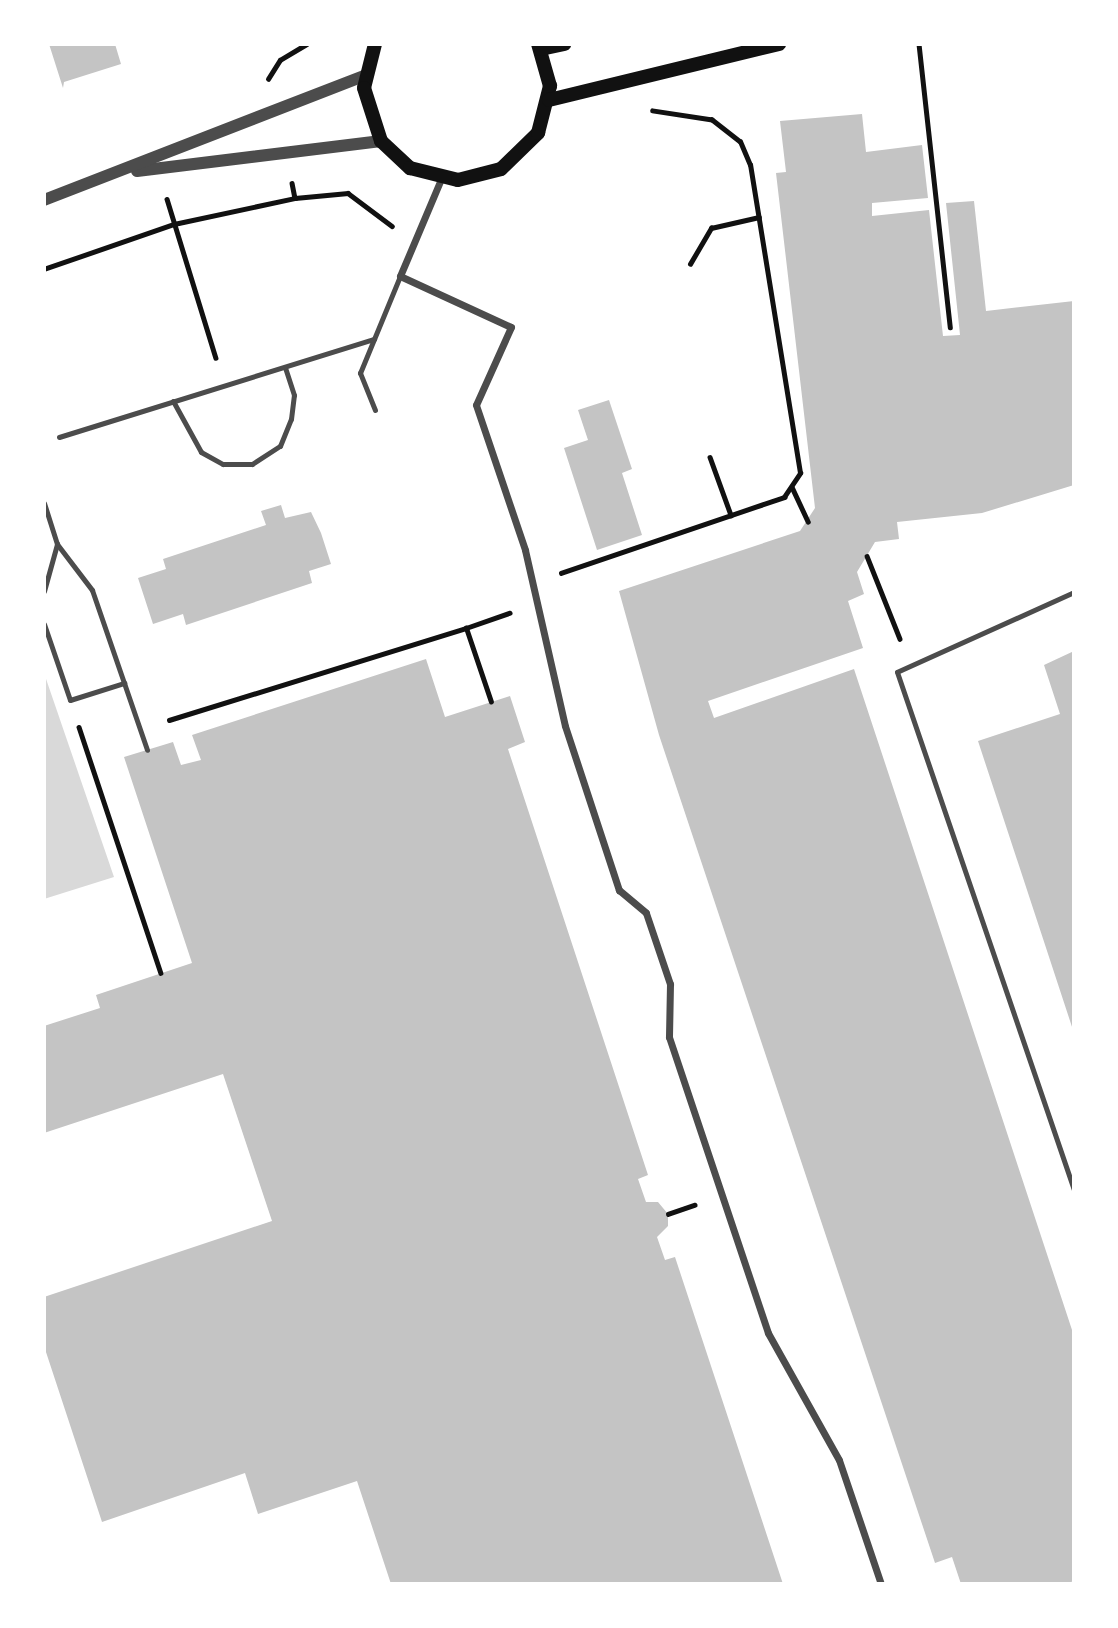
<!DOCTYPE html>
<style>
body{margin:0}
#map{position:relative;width:1118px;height:1628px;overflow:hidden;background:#fff;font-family:Roboto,sans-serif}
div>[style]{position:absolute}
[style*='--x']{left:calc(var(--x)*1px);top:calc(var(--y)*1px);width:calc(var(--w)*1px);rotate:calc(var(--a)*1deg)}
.water>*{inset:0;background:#d9d9d9}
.building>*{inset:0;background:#c4c4c4}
.path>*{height:4.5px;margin:-2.25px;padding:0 2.25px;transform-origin:2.25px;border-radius:2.25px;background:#111}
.service>*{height:5px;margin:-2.5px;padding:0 2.5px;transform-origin:2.5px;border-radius:2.5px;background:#4c4c4c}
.minor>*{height:7px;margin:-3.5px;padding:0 3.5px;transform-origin:3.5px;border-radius:3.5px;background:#4c4c4c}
.tertiary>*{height:12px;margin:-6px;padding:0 6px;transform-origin:6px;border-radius:6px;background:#4c4c4c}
.secondary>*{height:14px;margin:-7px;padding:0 7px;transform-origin:7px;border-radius:7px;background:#111}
span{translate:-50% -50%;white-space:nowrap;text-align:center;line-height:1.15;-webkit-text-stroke:6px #fff;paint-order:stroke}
.frame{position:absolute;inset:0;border:46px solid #fff;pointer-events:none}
</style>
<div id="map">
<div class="water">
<i style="clip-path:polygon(44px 673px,114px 877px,44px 899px)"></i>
</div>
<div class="building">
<i style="clip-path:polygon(49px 44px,115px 44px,121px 64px,64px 82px,63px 88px)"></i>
<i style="clip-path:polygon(862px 114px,866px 152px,922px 145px,928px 198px,872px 203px,872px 216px,929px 210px,943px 336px,960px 335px,946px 203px,974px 201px,986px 311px,1074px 301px,1074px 485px,982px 513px,897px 522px,899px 539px,875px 542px,857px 572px,864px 594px,848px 601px,863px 648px,708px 701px,714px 718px,854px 669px,1074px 1336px,1074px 1581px,1065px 1584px,961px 1584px,952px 1557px,935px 1563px,659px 735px,619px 591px,800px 531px,815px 508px,776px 173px,786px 172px,780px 121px)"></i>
<i style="clip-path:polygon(609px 400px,632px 469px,622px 473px,642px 535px,597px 550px,564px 448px,588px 440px,578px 410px)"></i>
<i style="clip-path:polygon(281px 505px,285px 518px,311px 512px,321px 533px,331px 564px,309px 571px,312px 583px,186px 625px,183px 614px,153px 624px,138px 578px,166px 569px,163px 559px,266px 525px,261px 511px)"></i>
<i style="clip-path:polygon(1074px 651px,1074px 1033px,978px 741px,1060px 714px,1044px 665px)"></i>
<i style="clip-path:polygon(426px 659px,445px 717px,510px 696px,525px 742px,508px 749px,648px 1175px,638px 1179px,646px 1202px,658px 1202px,668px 1214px,668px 1226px,657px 1237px,665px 1260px,675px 1257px,783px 1584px,391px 1584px,357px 1481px,258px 1514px,245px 1473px,102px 1522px,44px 1346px,44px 1297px,272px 1221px,223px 1074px,44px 1133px,44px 1026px,100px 1008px,96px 995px,192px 963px,124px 757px,173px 742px,181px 765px,201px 760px,192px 735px)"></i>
</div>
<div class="path">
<i style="--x:919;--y:44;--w:285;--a:83.7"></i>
<i style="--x:268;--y:79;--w:22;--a:-58"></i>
<i style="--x:280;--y:60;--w:31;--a:-31"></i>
<i style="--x:292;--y:183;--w:15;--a:79"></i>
<i style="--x:295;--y:198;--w:53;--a:-5.4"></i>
<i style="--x:348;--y:193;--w:55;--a:36.9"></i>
<i style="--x:167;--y:199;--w:166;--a:72.9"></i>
<i style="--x:690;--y:264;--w:42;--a:-59.7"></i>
<i style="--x:711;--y:228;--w:49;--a:-12.9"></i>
<i style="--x:44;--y:269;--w:138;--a:-19.1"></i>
<i style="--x:174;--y:224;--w:124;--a:-12.1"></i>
<i style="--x:710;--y:457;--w:62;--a:70.1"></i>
<i style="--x:792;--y:487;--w:38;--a:65"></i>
<i style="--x:867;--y:556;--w:89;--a:68.3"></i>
<i style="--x:561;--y:573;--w:236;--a:-18.8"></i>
<i style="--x:784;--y:497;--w:29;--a:-56"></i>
<i style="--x:800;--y:473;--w:312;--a:-99.2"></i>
<i style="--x:750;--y:165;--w:25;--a:-113"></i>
<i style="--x:740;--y:142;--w:36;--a:-142"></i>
<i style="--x:712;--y:120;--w:60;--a:-171.3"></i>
<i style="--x:491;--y:702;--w:78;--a:-108.7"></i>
<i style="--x:466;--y:628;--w:46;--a:-19.2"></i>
<i style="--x:169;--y:720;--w:311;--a:-17.2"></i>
<i style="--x:79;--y:727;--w:259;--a:71.6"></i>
<i style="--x:668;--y:1214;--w:28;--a:-19"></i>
</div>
<div class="service">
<i style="--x:173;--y:401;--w:58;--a:61.2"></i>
<i style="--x:201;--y:452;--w:25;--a:29"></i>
<i style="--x:223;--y:464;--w:29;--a:0"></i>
<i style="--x:252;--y:464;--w:33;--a:-33"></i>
<i style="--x:280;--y:446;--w:29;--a:-68"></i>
<i style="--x:291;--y:419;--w:24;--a:-83"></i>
<i style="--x:294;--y:395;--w:29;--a:-108"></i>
<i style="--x:375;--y:410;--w:40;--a:-112"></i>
<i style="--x:360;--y:373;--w:105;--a:-67.6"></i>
<i style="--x:59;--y:437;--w:330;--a:-17.3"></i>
<i style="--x:44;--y:503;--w:43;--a:72.4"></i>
<i style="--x:57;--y:544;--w:58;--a:52.7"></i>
<i style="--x:92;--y:590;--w:169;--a:71"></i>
<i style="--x:44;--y:591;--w:49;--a:-74.5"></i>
<i style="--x:1074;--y:592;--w:194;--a:155.7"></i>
<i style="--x:897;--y:672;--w:547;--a:71.13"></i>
<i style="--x:44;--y:624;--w:80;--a:71.1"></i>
<i style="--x:70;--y:700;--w:57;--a:-17.5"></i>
</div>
<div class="minor">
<i style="--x:441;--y:179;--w:105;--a:112.9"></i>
<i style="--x:400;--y:276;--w:122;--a:24.7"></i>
<i style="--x:511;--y:327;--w:85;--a:114.2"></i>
<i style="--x:476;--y:405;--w:153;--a:71.3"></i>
<i style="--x:525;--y:550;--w:180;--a:77.2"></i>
<i style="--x:565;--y:726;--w:173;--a:71.8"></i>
<i style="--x:619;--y:890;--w:35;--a:40"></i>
<i style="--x:646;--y:913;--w:75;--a:71.3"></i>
<i style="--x:670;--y:984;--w:53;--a:91.1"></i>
<i style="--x:669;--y:1037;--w:312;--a:71.5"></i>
<i style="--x:768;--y:1333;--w:145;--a:60.8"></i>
<i style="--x:839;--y:1460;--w:131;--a:71.3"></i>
</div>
<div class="tertiary">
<i style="--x:137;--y:171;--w:246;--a:-7"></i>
<i style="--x:44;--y:200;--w:345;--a:-21.2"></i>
</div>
<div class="secondary">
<i style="--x:375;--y:44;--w:45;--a:104"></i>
<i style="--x:364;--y:88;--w:56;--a:72.2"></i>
<i style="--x:381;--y:141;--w:40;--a:43"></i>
<i style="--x:410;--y:168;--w:49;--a:14"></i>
<i style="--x:458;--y:180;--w:44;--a:-14.3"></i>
<i style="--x:501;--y:169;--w:52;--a:-44.2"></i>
<i style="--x:538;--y:133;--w:49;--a:-75.7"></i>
<i style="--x:550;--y:86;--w:44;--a:-105.9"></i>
<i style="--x:541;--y:49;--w:24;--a:-12"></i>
<i style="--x:549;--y:100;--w:237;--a:-13.7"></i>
</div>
<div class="frame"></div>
</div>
